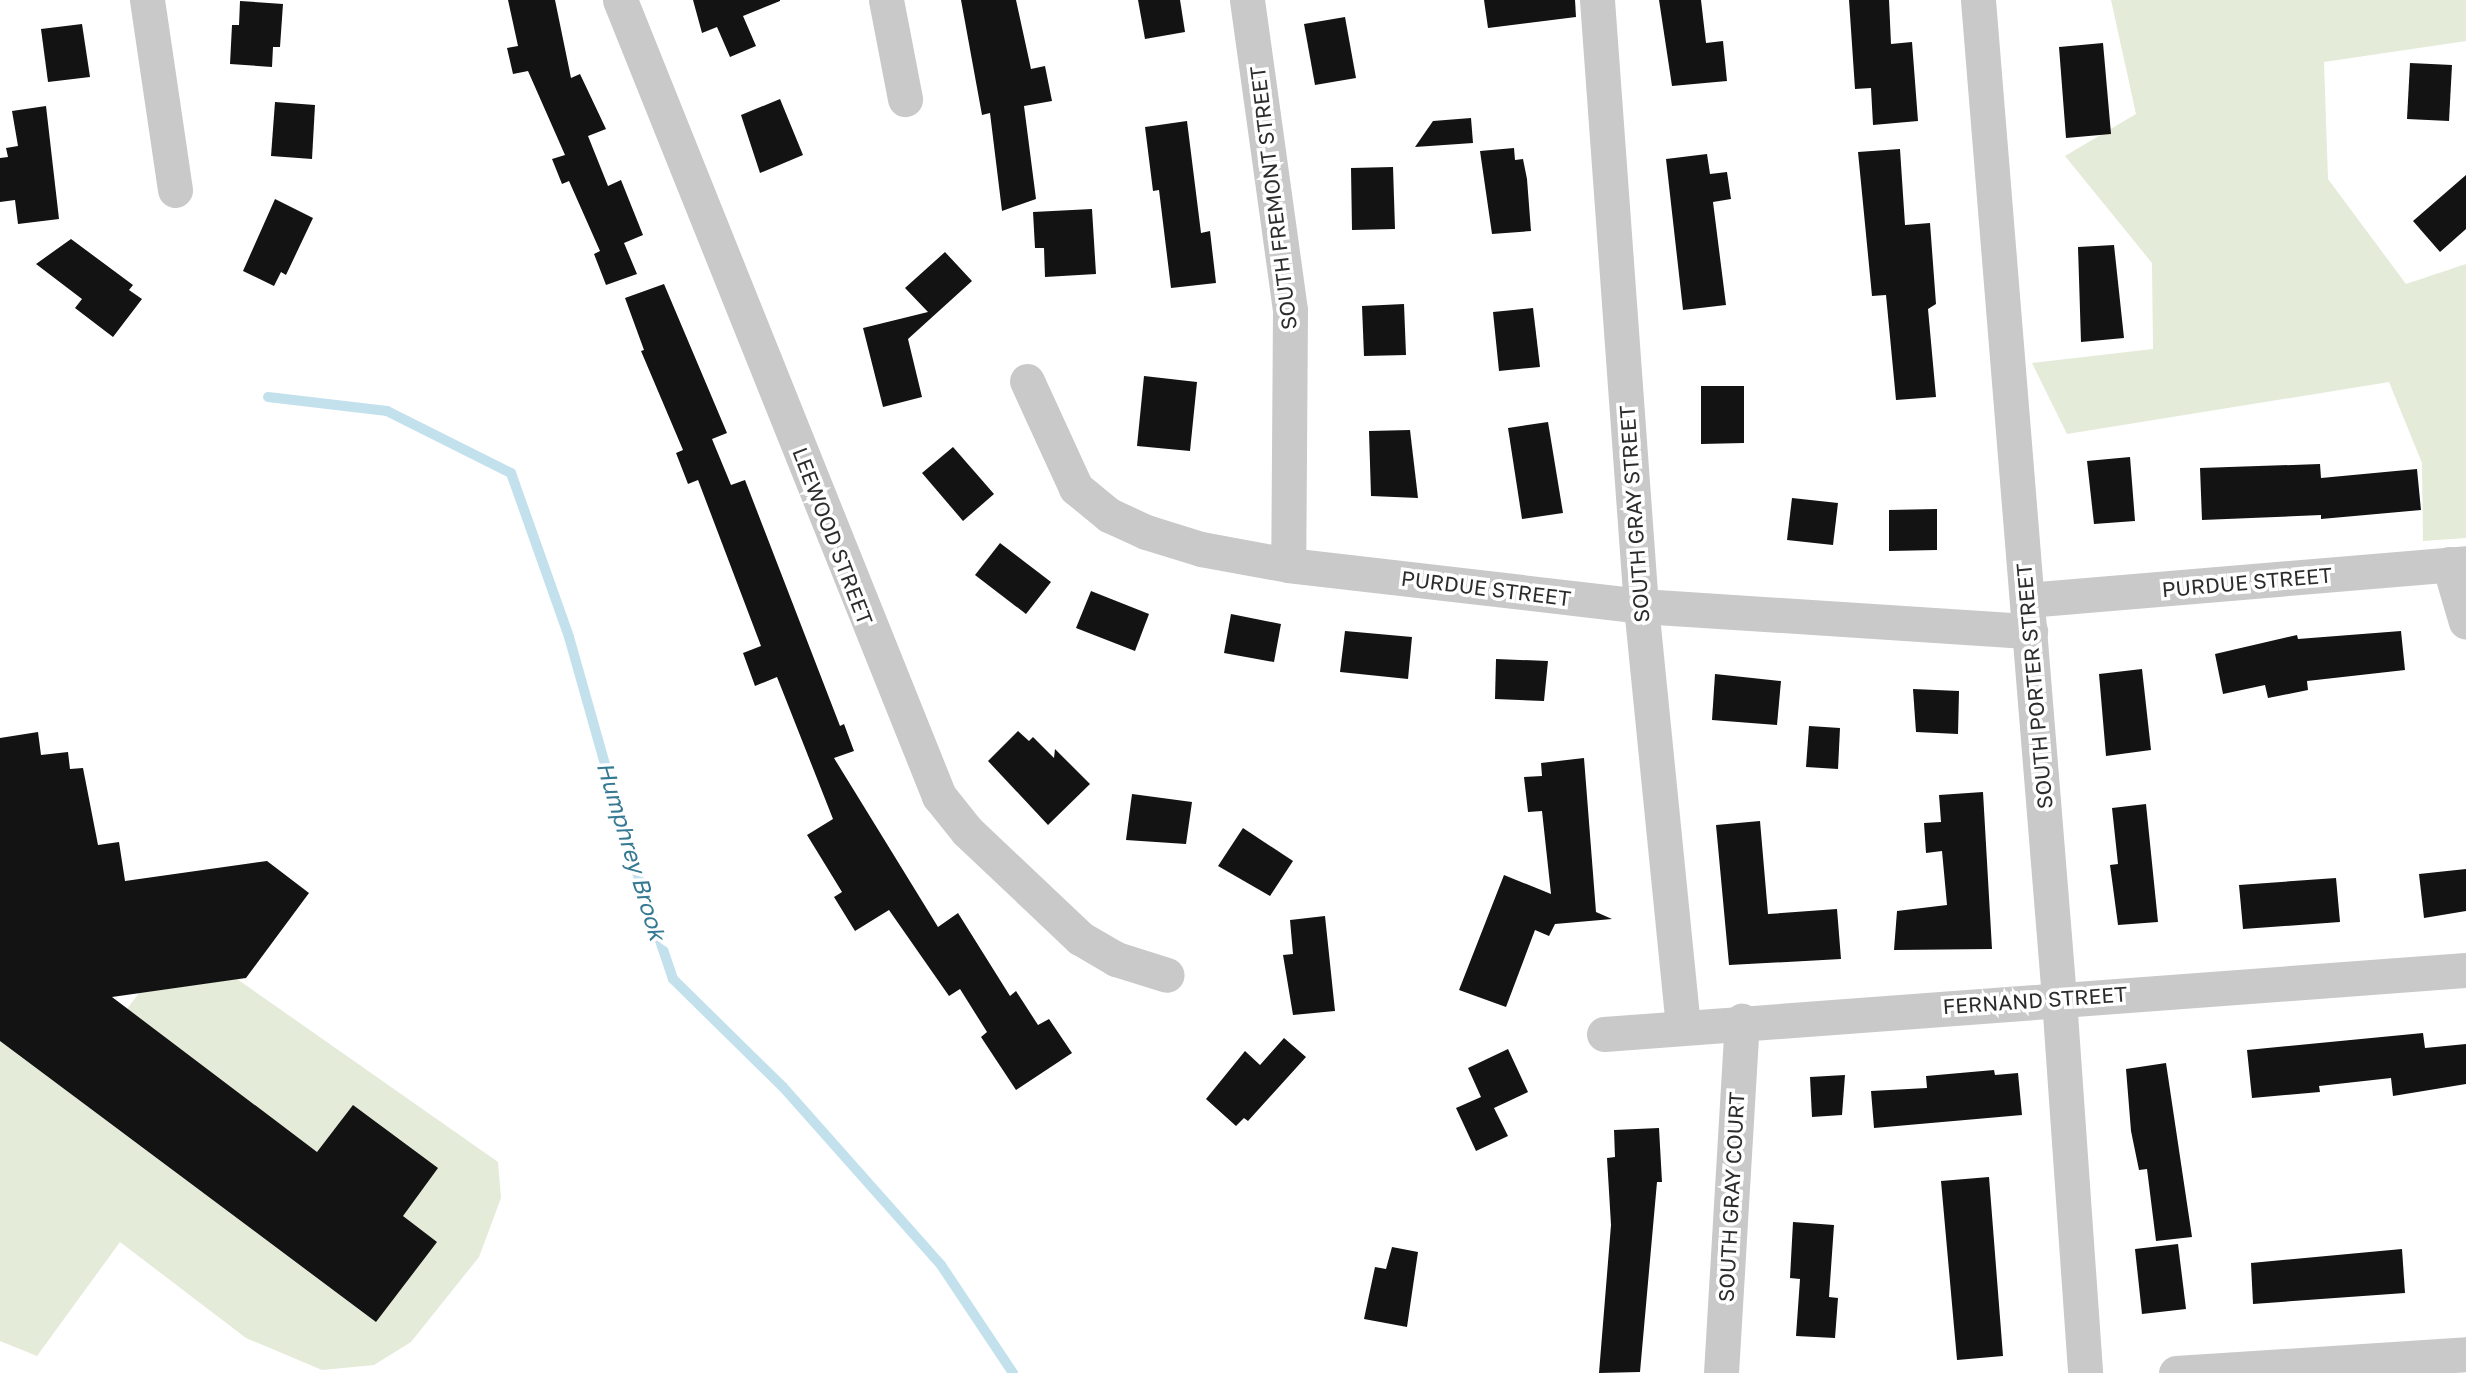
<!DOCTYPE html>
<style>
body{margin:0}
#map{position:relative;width:2466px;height:1373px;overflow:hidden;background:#fff;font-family:"Golos Text",sans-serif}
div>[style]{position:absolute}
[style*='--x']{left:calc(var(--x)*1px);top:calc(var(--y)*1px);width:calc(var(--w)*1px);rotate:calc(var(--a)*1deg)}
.green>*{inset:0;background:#e4ebd8}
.stream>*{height:10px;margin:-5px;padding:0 5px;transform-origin:5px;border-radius:5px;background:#c2e1ed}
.building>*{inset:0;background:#131313}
.street>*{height:35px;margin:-17.5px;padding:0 17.5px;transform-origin:17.5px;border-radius:17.5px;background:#c9c9c9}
span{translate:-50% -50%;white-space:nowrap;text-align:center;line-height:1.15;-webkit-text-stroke:7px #fff;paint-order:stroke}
.street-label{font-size:21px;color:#2c2c2c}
.water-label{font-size:23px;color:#357993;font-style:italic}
</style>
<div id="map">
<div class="green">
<i style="clip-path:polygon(2111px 0,2466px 0,2466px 41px,2324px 62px,2328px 179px,2406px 284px,2466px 264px,2466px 538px,2423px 541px,2422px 463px,2389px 382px,2067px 434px,2032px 363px,2153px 349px,2152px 263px,2065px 156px,2136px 114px)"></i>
<i style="clip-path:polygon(237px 979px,498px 1162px,501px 1198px,479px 1257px,411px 1342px,374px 1365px,322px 1370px,246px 1338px,120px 1242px,37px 1356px,0 1341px,0 1041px,376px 1322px,436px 1242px,127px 1009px,139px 993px)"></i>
</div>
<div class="stream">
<i style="--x:268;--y:397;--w:120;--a:6.7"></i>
<i style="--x:387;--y:411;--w:139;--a:26.6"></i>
<i style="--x:511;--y:473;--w:174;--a:70.5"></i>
<i style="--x:569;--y:637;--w:217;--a:74.2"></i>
<i style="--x:628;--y:846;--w:140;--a:71.3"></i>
<i style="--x:673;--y:979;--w:154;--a:44.5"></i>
<i style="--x:783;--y:1087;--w:238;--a:48.4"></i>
<i style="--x:941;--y:1265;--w:130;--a:56.3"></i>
</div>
<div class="building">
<i style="clip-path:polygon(508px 0,555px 0,571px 78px,580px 74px,606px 129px,588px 136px,608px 186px,621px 180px,643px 235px,624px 243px,637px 274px,606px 285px,594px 254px,600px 251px,569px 181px,562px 184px,552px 159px,565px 155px,528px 71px,513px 74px,507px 48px,518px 46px)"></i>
<i style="clip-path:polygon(693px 0,780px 0,780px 1px,743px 16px,756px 46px,730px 57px,717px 27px,702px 33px)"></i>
<i style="clip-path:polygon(961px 0,1016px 0,1031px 69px,1045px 66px,1052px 101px,1024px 106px,1036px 199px,1002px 211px,990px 113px,982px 115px)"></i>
<i style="clip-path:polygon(1138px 0,1180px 0,1185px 32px,1145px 39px)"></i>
<i style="clip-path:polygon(1484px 0,1575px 0,1576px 17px,1488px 28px)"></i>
<i style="clip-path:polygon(1659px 0,1701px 0,1706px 43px,1723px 41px,1727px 81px,1672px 86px)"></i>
<i style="clip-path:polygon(1849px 0,1889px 0,1891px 44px,1912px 42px,1918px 121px,1873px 125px,1871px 88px,1855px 89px)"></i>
<i style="clip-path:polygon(240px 1px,283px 4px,280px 47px,273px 47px,272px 67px,230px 64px,232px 25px,239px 25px)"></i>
<i style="clip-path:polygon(1345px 17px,1356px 78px,1315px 85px,1304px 24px)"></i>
<i style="clip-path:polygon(82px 24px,90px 77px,48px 82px,41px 29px)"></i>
<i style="clip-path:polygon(2103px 43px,2111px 134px,2066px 138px,2059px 47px)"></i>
<i style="clip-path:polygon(2410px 63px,2452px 65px,2449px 121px,2407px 119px)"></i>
<i style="clip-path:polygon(780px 99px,803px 155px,760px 173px,741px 115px)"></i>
<i style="clip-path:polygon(275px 102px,315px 105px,312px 159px,271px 156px)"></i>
<i style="clip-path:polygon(46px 106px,59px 219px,18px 224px,15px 200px,0 202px,0 158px,8px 157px,6px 148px,18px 146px,12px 111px)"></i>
<i style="clip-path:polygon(1471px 118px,1473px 143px,1415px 147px,1433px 121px)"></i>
<i style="clip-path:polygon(1187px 121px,1201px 233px,1210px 231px,1216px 283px,1171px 288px,1159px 190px,1153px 191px,1145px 127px)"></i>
<i style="clip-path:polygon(1514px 148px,1515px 160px,1523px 159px,1527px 179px,1531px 231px,1492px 234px,1480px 151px)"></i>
<i style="clip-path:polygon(1900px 149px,1905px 225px,1930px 223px,1936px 304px,1928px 309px,1936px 397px,1896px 400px,1886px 295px,1872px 296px,1858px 152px)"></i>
<i style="clip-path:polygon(1707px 154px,1710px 174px,1727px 172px,1731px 199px,1713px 202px,1726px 305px,1683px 310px,1666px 159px)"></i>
<i style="clip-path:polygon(1393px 167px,1395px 229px,1352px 230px,1351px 168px)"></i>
<i style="clip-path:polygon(2466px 175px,2466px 229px,2440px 252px,2413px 221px)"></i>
<i style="clip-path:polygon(275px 199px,313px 218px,286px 275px,281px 272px,274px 286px,243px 271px)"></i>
<i style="clip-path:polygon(1092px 209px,1096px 274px,1045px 277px,1044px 248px,1035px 248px,1033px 212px)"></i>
<i style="clip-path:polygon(71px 239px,133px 285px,129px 290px,142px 299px,113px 337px,75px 308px,82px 299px,36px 264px)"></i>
<i style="clip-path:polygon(2114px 245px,2124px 338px,2081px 342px,2078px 247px)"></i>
<i style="clip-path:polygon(945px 252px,972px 281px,908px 339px,922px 397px,883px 407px,863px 328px,928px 312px,905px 288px)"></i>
<i style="clip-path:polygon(664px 284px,727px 433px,712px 439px,731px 485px,745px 480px,840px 726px,844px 724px,854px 751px,834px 758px,938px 927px,958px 913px,1010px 996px,1016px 991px,1038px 1025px,1049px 1019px,1072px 1053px,1016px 1090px,981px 1037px,987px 1032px,960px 989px,949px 996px,889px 910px,855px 931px,834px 897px,842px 892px,807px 835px,833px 819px,777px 677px,755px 686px,743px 653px,761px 646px,698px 480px,688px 484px,676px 453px,683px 450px,641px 351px,644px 350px,625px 298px)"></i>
<i style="clip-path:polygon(1404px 304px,1406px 355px,1364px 356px,1362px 306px)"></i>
<i style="clip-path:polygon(1533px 308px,1540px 367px,1499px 371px,1493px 312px)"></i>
<i style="clip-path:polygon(1144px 376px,1197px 382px,1190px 451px,1137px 446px)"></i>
<i style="clip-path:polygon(1701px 386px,1744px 386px,1744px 443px,1701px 444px)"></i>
<i style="clip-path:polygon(1548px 422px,1563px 513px,1522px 519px,1508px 428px)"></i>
<i style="clip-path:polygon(1410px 430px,1418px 498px,1371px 496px,1369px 431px)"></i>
<i style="clip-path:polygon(953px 447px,994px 494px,963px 521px,922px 473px)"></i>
<i style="clip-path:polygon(2130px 457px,2135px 521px,2094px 524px,2087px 461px)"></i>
<i style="clip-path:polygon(2320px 464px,2321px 478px,2417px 469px,2421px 510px,2321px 519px,2321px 515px,2202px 520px,2200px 468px)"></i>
<i style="clip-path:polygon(1792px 498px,1838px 503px,1833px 545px,1787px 540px)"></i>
<i style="clip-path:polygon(1937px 509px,1937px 550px,1889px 551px,1889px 510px)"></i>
<i style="clip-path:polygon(1000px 543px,1051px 582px,1026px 614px,975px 575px)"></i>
<i style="clip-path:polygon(1091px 591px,1149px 614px,1135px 651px,1076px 628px)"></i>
<i style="clip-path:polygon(1231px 614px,1281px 624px,1274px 662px,1224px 653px)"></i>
<i style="clip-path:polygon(1345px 631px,1412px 637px,1408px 679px,1340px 672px)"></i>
<i style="clip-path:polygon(2401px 631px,2405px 670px,2307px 681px,2308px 690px,2268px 698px,2265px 685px,2223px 694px,2215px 654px,2297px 635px,2298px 639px)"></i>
<i style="clip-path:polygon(1496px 659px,1548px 661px,1544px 701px,1495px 699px)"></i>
<i style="clip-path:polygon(2142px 669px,2151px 750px,2106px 756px,2099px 674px)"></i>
<i style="clip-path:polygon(1715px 674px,1781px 681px,1777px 725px,1712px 720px)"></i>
<i style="clip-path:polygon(1913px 689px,1959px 691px,1958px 734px,1916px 732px)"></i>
<i style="clip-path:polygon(1809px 726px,1840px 728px,1838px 769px,1806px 767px)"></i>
<i style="clip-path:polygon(1018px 731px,1029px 741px,1033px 737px,1054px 758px,1055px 749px,1090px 784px,1048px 825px,988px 761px)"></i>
<i style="clip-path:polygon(38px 732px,41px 755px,68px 752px,70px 769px,83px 768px,98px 845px,119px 842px,125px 881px,267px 861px,309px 893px,246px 978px,112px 997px,317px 1152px,353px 1105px,438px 1168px,403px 1216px,437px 1242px,376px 1322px,0 1041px,0 738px)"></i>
<i style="clip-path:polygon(1584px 758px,1596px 912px,1612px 919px,1555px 924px,1549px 936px,1535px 930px,1506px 1007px,1459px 990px,1504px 875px,1551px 894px,1542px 811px,1528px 812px,1524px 777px,1542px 776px,1541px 763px)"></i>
<i style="clip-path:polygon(1983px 792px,1992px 949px,1894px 950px,1897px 911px,1947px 905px,1942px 851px,1926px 853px,1924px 823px,1941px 822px,1939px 795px)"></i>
<i style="clip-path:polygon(1132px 794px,1192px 802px,1186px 844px,1126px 840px)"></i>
<i style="clip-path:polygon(2146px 804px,2158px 922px,2118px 925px,2110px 865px,2118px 864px,2112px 808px)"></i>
<i style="clip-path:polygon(1760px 821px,1768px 914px,1837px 909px,1841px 959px,1729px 965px,1716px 825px)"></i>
<i style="clip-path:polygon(1243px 828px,1293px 861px,1270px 896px,1218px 866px)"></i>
<i style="clip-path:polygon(2466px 869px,2466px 911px,2424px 918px,2419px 874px)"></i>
<i style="clip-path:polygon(2336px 878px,2340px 922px,2243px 929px,2239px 885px)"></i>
<i style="clip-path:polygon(1325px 916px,1335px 1011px,1293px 1015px,1283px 955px,1293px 954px,1290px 920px)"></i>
<i style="clip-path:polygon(2423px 1033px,2425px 1048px,2466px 1044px,2466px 1084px,2393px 1096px,2391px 1078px,2319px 1086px,2320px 1092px,2252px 1098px,2247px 1050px)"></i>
<i style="clip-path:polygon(1284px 1038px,1306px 1057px,1248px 1121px,1244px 1118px,1236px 1126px,1206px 1099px,1245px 1051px,1260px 1065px)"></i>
<i style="clip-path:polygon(1508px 1049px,1528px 1092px,1494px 1108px,1508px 1136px,1476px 1151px,1456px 1108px,1481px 1097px,1468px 1068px)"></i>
<i style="clip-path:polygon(2166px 1063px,2192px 1237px,2156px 1241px,2147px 1169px,2139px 1170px,2131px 1131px,2126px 1069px)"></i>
<i style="clip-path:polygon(1994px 1070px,1995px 1075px,2018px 1073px,2022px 1115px,1874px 1128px,1871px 1091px,1927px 1088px,1926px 1076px)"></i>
<i style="clip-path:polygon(1845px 1075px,1842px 1115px,1812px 1117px,1810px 1077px)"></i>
<i style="clip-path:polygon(1659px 1128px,1662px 1182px,1657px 1182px,1640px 1372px,1599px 1373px,1611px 1225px,1607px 1158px,1615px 1157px,1614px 1130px)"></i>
<i style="clip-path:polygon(1989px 1177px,2003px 1356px,1957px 1360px,1941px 1181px)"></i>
<i style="clip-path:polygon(1793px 1222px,1834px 1225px,1829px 1297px,1838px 1298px,1835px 1338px,1796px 1336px,1800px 1279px,1790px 1278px)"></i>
<i style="clip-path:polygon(2178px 1244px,2186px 1309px,2142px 1314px,2135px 1249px)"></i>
<i style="clip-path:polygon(1392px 1247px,1418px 1252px,1407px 1327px,1364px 1319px,1375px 1267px,1386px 1269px)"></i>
<i style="clip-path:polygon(2402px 1249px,2405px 1293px,2253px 1304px,2251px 1263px)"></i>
</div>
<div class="street">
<i style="--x:147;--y:0;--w:192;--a:81.6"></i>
<i style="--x:620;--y:0;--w:858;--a:68.16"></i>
<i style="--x:939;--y:796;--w:45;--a:51.3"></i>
<i style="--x:967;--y:831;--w:156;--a:43.4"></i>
<i style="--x:1080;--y:938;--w:42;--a:30.3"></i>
<i style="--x:1116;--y:959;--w:53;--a:17.4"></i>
<i style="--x:886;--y:0;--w:101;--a:79.1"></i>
<i style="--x:1247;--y:0;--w:313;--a:82.1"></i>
<i style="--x:1290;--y:310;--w:255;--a:90.4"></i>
<i style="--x:1597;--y:0;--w:608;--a:85.85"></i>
<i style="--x:1641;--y:606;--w:422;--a:84.3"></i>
<i style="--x:1978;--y:0;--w:1002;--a:85.36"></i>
<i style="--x:2059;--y:999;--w:375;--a:86"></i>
<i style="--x:1027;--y:381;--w:118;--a:65.4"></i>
<i style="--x:1076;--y:488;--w:43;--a:39.3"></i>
<i style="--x:1109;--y:515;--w:41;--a:24.7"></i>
<i style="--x:1146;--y:532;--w:58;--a:17.2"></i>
<i style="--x:1201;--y:549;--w:88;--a:10.4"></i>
<i style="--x:1288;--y:565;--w:355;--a:6.6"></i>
<i style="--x:1641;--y:606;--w:390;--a:3.7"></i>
<i style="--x:2449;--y:564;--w:60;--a:73.7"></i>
<i style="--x:2027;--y:600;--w:441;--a:-4.8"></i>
<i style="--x:1604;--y:1034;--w:864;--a:-4.25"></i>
<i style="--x:1721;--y:1373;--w:353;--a:-86.6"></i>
<i style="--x:2176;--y:1373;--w:291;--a:-3.7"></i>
</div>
<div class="street-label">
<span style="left:1273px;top:198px;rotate:-97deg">SOUTH FREMONT STREET</span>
<span style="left:1634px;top:514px;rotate:-94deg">SOUTH GRAY STREET</span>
<span style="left:833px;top:536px;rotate:69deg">LEEWOOD STREET</span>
<span style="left:2247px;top:582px;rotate:-5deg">PURDUE STREET</span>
<span style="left:1486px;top:588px;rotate:7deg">PURDUE STREET</span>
<span style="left:2034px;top:686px;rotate:-95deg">SOUTH PORTER STREET</span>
<span style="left:2035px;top:1000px;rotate:-4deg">FERNAND STREET</span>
<span style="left:1731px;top:1197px;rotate:-87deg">SOUTH GRAY COURT</span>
</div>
<div class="water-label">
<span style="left:632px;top:851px;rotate:73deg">Humphrey Brook</span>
</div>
</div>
